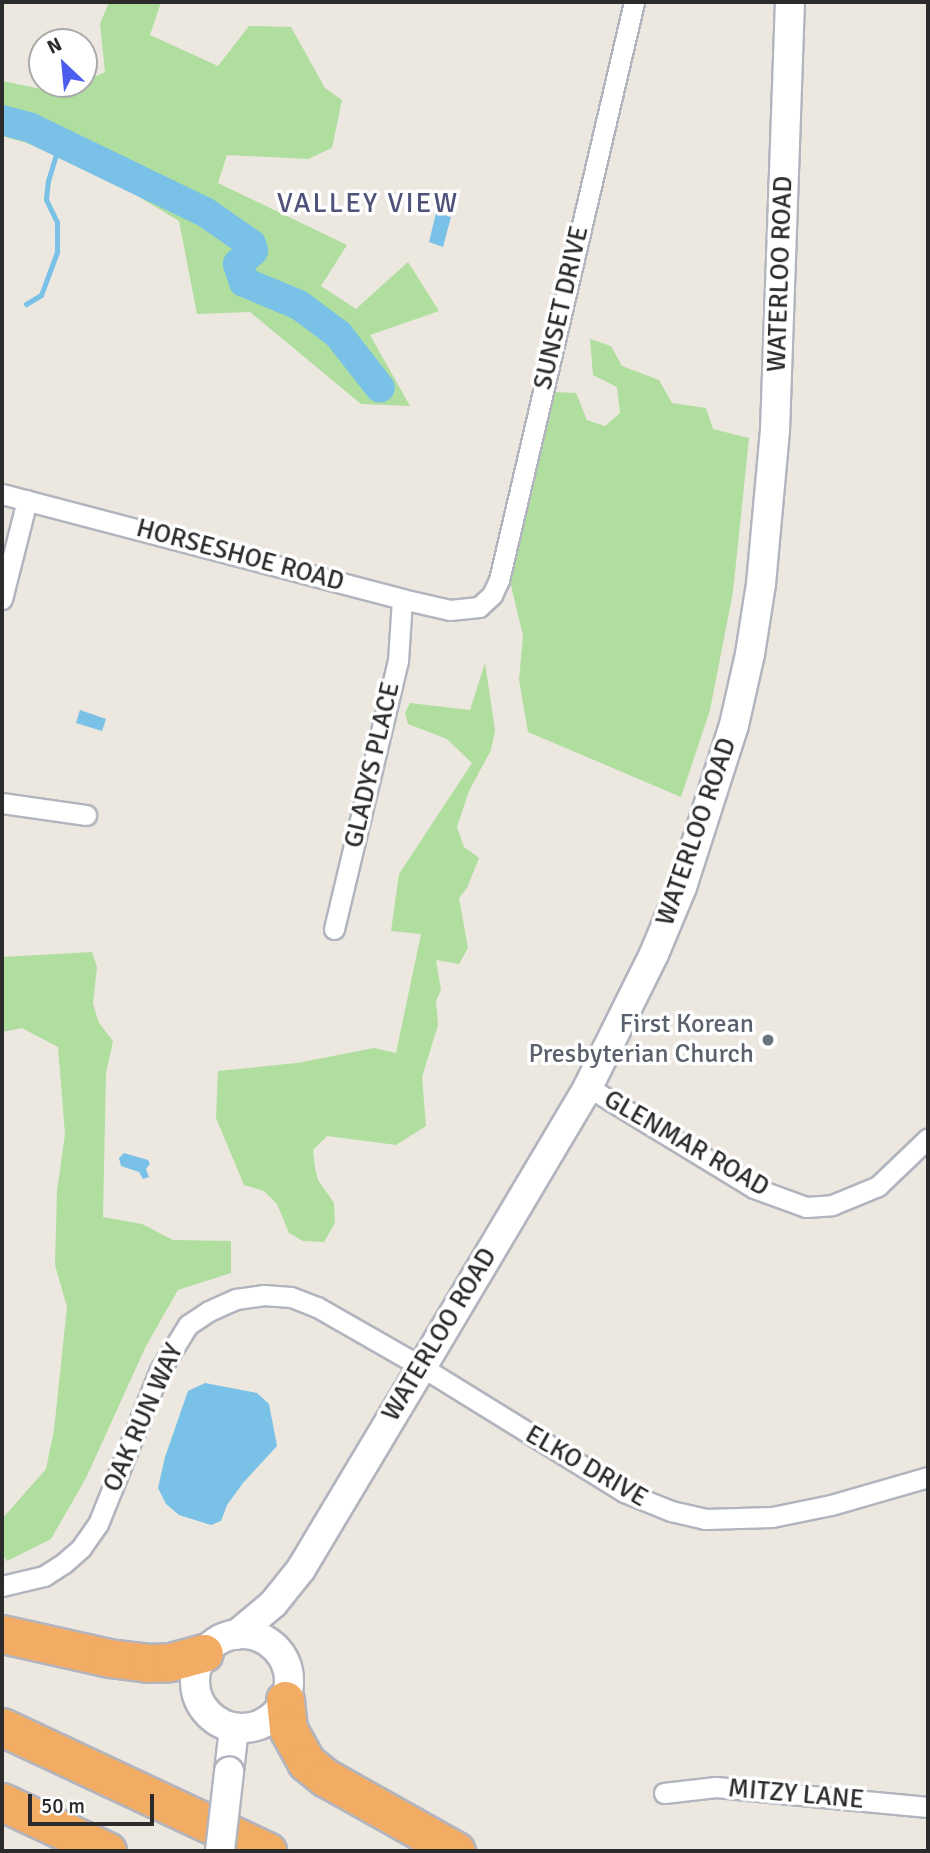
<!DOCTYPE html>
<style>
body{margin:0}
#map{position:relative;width:930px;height:1853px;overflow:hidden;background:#ece7df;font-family:Signika,sans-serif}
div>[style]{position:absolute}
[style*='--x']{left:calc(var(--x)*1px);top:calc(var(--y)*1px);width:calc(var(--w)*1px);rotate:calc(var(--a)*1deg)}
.green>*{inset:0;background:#b0de9f}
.water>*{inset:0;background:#79c1e6}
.stream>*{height:5px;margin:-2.5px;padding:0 2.5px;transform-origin:2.5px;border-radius:2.5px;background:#79c1e6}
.river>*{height:30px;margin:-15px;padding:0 15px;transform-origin:15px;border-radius:15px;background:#79c1e6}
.roads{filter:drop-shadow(2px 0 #b2b4be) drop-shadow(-2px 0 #b2b4be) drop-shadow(0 2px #b2b4be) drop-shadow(0 -2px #b2b4be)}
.minor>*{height:19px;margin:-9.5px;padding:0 9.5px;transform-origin:9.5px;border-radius:9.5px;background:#fff}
.secondary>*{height:28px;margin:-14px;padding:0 14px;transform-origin:14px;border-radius:14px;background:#fff}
.secondary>.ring{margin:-14px;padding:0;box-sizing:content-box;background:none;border:28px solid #fff;border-radius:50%}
.motorway>*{height:37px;margin:-18.5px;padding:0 18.5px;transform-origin:18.5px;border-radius:18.5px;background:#f2ac63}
.bridges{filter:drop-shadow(2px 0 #b2b4be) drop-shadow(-2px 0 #b2b4be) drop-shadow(0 2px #b2b4be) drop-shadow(0 -2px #b2b4be)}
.secondary-bridge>*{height:28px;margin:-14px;padding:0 14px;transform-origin:14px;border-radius:14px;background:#fff}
.dots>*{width:19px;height:19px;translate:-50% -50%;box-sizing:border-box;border:4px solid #fff;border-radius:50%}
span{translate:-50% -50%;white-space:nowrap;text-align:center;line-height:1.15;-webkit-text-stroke:7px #fff;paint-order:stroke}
.street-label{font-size:26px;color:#2b2b2b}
.worship-label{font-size:26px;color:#5b616d}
.right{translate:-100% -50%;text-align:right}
.neighbourhood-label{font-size:28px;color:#4f5379;letter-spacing:2px}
.frame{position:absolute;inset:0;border:4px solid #2b2b2b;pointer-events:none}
.north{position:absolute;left:28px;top:28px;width:70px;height:70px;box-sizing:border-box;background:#fff;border:2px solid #aaa;border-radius:50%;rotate:334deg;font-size:19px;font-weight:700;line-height:28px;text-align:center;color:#2b2b2b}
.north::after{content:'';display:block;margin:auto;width:24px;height:32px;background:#4b5ded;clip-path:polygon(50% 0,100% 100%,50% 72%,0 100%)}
.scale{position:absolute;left:28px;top:1794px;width:126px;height:32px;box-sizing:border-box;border:4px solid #2b2b2b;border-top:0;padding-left:9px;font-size:21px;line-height:24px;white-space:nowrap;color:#2b2b2b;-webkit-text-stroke:5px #fff;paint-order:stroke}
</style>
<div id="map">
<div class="green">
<i style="clip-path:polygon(109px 2px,161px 2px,150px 35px,218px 66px,249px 26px,291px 27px,325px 88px,342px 100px,332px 148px,308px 159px,227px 155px,218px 183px,347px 245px,321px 286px,356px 309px,408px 262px,439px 311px,370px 335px,410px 406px,361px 404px,250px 312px,197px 314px,179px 221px,69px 155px,2px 136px,2px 81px,61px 93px,105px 72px,100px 24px)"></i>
<i style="clip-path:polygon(590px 339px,611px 346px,622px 366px,659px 380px,672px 403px,706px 408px,713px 429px,749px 438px,733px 592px,710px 710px,681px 797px,528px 732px,519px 680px,523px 636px,510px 581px,553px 392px,576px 393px,587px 420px,605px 426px,620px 413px,617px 387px,593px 375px)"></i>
<i style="clip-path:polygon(485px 663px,495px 730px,491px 750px,469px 791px,457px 827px,464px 847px,479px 858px,467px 888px,459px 898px,468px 948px,459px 964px,436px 960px,441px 990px,436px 1001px,438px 1025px,422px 1077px,426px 1126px,396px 1145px,327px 1136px,313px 1150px,315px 1168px,318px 1180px,334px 1203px,335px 1223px,324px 1242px,303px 1241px,289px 1233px,277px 1204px,264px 1191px,244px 1185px,216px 1118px,218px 1071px,297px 1063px,374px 1048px,396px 1053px,421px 934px,391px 931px,399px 874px,472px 763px,447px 739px,408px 724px,405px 713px,410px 703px,470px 710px)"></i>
<i style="clip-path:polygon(92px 952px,97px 967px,93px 1004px,99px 1023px,113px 1041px,106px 1073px,103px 1217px,142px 1224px,173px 1240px,231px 1241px,231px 1273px,178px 1290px,146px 1346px,86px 1478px,51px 1539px,7px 1561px,2px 1554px,2px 1519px,46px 1469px,54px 1430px,67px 1307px,55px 1265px,57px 1191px,65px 1134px,58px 1047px,22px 1028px,2px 1032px,2px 957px)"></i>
</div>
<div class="water">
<i style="clip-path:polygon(436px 213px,451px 217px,443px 247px,429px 242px)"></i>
<i style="clip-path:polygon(80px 710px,106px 719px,102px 731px,76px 723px)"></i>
<i style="clip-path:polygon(124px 1153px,148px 1160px,150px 1164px,146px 1169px,149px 1177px,143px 1179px,139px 1172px,121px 1166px,119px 1158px)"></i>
<i style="clip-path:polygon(205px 1383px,257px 1393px,269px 1404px,277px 1446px,243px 1483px,227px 1505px,221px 1521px,211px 1525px,179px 1515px,166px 1504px,158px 1488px,165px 1457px,188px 1391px)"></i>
</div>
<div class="stream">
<i style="--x:26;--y:304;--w:17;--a:-31"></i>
<i style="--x:41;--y:295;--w:46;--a:-69.6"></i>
<i style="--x:57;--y:252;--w:30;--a:-90"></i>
<i style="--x:57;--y:222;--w:25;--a:-116"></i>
<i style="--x:46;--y:199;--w:18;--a:-84"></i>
<i style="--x:48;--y:181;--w:42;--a:-73.3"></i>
</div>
<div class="river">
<i style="--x:2;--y:120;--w:30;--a:15"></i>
<i style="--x:31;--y:128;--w:193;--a:25.8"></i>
<i style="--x:205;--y:212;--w:56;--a:34.8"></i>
<i style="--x:251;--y:244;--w:7;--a:74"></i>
<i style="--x:253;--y:251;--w:20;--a:139"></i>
<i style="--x:238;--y:264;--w:19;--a:72"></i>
<i style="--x:244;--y:282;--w:60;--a:22.7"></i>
<i style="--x:299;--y:305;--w:49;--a:36.6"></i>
<i style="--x:338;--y:334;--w:68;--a:52.1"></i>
</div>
<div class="roads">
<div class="minor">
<i style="--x:2;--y:494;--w:414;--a:14.7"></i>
<i style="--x:402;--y:599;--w:49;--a:12.9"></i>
<i style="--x:450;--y:610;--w:29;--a:-6"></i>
<i style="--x:479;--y:607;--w:18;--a:-43"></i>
<i style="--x:492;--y:595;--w:17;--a:-65"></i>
<i style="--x:499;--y:580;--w:594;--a:-76.85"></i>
<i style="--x:2;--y:599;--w:102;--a:-75.8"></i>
<i style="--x:2;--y:803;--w:85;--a:8.1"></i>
<i style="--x:334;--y:929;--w:276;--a:-76.6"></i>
<i style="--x:398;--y:661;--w:62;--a:-86.3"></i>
<i style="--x:588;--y:1087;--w:194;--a:31.3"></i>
<i style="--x:754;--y:1188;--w:55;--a:20.1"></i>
<i style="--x:806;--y:1207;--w:26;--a:-4"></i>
<i style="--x:832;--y:1205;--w:50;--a:-22.4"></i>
<i style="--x:878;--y:1186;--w:69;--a:-43.8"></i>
<i style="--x:2;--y:1586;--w:43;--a:-13.4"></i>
<i style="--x:44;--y:1576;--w:24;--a:-33"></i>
<i style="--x:64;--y:1563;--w:23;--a:-41"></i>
<i style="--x:81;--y:1548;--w:29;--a:-55"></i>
<i style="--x:98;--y:1524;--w:166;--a:-68.1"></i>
<i style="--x:160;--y:1370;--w:53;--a:-58.1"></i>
<i style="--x:188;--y:1325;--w:25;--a:-34"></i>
<i style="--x:209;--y:1311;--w:30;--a:-24"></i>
<i style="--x:236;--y:1299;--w:27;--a:-8"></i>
<i style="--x:263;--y:1295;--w:28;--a:4"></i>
<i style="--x:291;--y:1297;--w:28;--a:21"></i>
<i style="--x:317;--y:1307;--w:121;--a:29.7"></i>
<i style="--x:422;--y:1367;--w:238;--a:31.7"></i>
<i style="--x:624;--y:1492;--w:51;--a:22"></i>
<i style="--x:671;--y:1511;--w:35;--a:13"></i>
<i style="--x:705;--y:1519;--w:67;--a:-1.7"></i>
<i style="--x:772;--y:1517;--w:60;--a:-11.5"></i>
<i style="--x:831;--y:1505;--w:101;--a:-16.1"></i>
<i style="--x:664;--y:1793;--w:52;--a:-6.6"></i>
<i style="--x:716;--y:1787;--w:213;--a:5.4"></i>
</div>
<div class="secondary">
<i class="ring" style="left:195px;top:1634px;width:66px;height:66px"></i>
<i style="--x:236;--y:1635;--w:48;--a:-40"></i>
<i style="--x:273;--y:1604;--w:45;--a:-51.3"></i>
<i style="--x:301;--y:1569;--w:235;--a:-59.1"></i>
<i style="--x:422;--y:1367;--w:326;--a:-59.3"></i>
<i style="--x:588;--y:1087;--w:148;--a:-63.6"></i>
<i style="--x:654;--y:954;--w:73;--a:-67.3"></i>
<i style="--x:682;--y:887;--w:170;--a:-72.2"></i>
<i style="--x:734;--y:725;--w:73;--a:-77.3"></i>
<i style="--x:750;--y:654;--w:71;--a:-81.1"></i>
<i style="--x:761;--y:584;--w:155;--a:-84.8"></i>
<i style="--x:775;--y:430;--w:428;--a:-88"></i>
<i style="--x:229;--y:1772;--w:44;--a:-83.5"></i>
</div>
<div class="motorway">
<i style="--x:2;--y:1634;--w:110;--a:12.6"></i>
<i style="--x:109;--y:1658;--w:38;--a:7"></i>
<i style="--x:147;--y:1663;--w:23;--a:-2"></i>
<i style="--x:170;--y:1662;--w:35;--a:-15"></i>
<i style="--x:285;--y:1700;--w:29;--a:84"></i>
<i style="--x:288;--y:1729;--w:38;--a:61"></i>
<i style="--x:306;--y:1762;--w:26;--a:39"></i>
<i style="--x:326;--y:1778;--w:149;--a:29.3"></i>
<i style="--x:2;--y:1727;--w:293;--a:25.1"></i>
<i style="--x:2;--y:1802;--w:116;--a:25"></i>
</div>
</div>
<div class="bridges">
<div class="secondary-bridge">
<i style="--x:220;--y:1851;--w:80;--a:-83.5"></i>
</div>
</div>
<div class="dots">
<i style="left:768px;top:1040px;background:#6b7280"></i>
</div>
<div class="street-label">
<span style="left:781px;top:274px;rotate:-88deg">WATERLOO ROAD</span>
<span style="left:562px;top:308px;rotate:-77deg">SUNSET DRIVE</span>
<span style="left:240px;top:556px;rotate:15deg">HORSESHOE ROAD</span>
<span style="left:373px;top:765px;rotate:-77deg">GLADYS PLACE</span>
<span style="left:697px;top:832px;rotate:-71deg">WATERLOO ROAD</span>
<span style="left:686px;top:1144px;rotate:30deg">GLENMAR ROAD</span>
<span style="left:440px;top:1335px;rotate:-59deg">WATERLOO ROAD</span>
<span style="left:144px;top:1418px;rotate:-66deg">OAK RUN WAY</span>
<span style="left:586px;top:1467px;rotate:30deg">ELKO DRIVE</span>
<span style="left:796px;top:1795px;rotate:5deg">MITZY LANE</span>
</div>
<div class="worship-label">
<span class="right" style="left:754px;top:1040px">First Korean<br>Presbyterian Church</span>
</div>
<div class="neighbourhood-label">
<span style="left:368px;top:203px">VALLEY VIEW</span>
</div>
<div class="frame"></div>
<div class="north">N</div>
<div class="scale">50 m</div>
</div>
